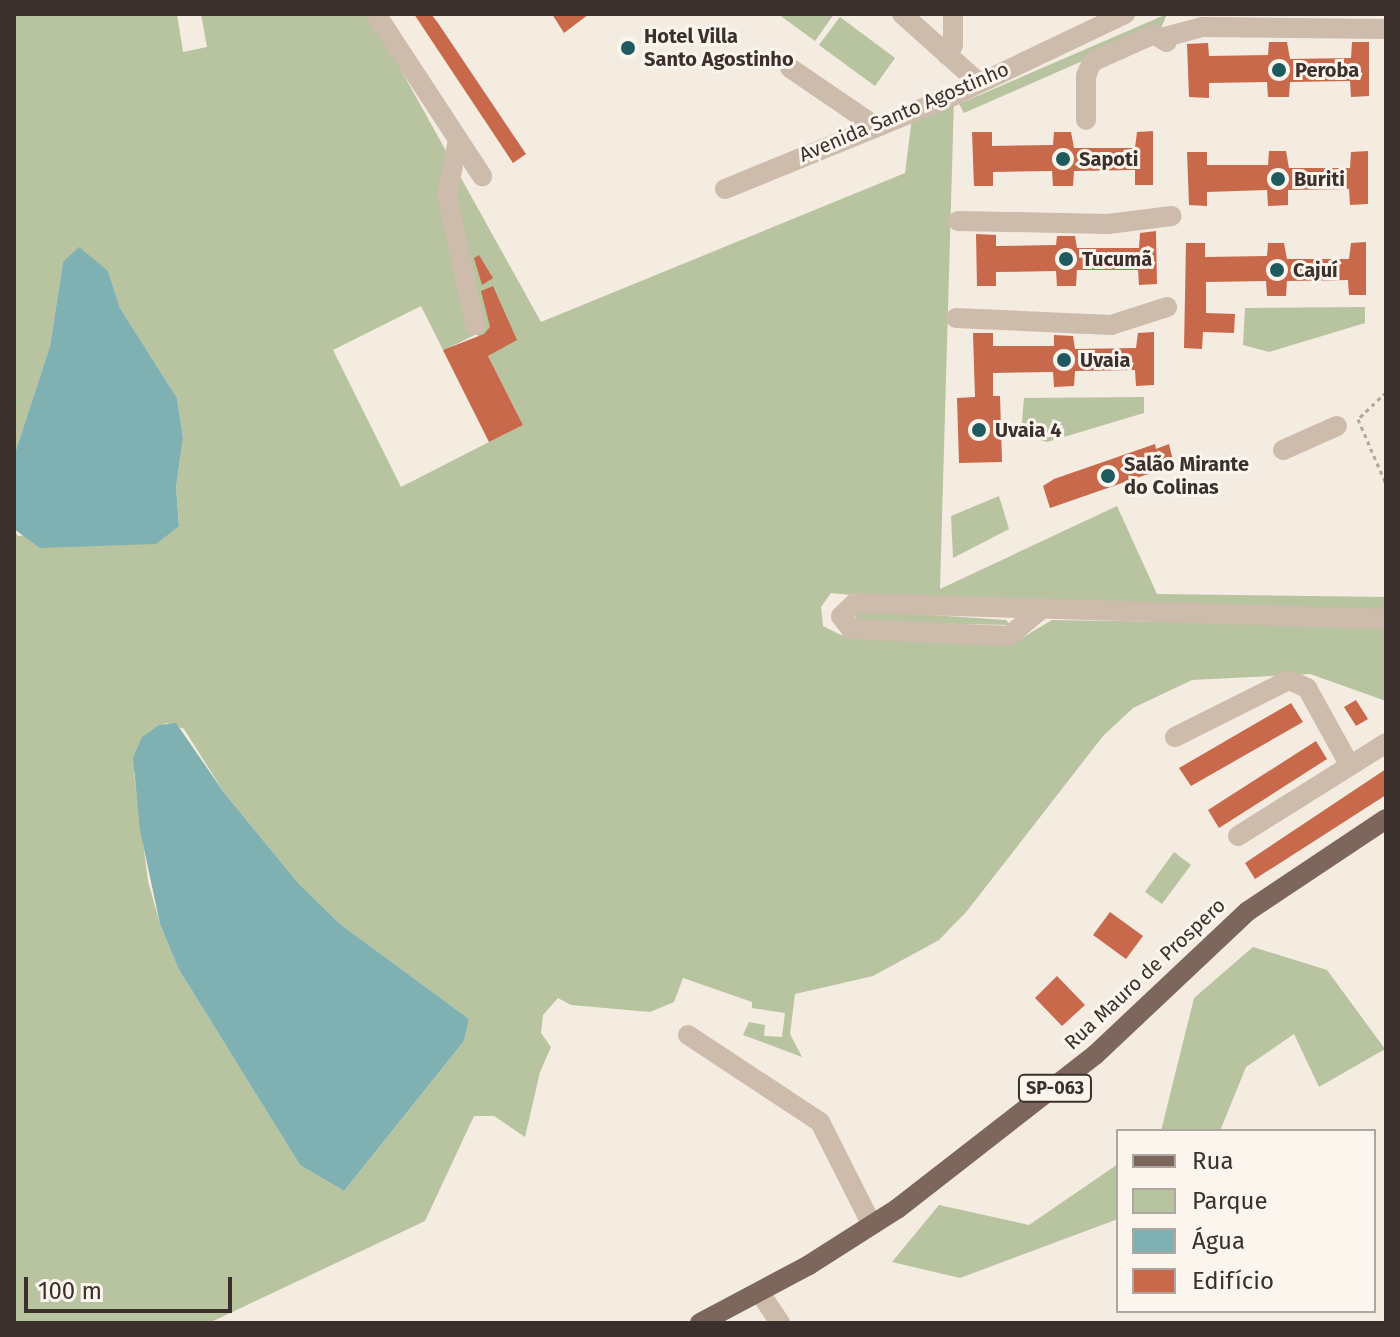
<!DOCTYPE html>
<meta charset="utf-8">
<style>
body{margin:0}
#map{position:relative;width:1400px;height:1337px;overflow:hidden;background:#f4ebe1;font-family:"Fira Sans",sans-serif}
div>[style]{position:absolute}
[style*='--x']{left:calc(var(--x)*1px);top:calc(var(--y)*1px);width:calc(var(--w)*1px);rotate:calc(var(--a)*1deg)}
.green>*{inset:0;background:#b8c4a0}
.water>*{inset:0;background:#7fb0b2}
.building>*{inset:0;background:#c8694b}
.path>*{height:3px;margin-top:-1.5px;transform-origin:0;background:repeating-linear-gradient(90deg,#b9a596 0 4px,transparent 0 8px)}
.minor>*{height:20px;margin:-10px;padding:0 10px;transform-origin:10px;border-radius:10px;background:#cdbbac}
.major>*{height:20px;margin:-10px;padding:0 10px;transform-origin:10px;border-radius:10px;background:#7d675c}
.dots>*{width:22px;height:22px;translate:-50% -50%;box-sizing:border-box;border:4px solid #fbf5ee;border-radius:50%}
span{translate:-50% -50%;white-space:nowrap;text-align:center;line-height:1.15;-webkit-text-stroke:6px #fbf5ee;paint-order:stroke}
.shield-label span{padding:2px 6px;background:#fbf5ee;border:2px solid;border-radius:6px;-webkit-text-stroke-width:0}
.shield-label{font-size:18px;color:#3b302b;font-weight:700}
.poi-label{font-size:20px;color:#3b302b;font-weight:700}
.left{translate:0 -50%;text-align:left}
.street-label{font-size:20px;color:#3b302b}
.frame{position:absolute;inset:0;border:16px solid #3b302b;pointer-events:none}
.legend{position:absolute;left:1116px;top:1129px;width:260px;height:184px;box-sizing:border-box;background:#fbf5ee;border:2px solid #aea6a0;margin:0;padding:10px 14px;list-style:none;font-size:24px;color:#3b302b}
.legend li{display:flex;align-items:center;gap:16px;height:40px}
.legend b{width:40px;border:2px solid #aea6a0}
.scale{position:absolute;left:24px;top:1277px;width:208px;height:36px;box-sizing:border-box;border:4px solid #3b302b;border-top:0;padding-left:10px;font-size:24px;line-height:28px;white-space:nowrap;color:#3b302b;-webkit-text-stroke:6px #fbf5ee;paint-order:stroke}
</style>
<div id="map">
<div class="green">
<i style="clip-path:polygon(evenodd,14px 14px,177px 14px,183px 52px,207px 47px,201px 14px,370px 14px,541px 322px,905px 173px,912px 118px,954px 99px,940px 589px,1117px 506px,1157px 594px,1386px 597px,1386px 612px,935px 603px,831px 593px,821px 607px,823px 626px,841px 635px,1012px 644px,1052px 620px,1386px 625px,1386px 701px,1310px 674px,1192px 680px,1133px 708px,1103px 736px,967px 911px,939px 940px,873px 976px,795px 994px,790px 1034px,802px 1057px,743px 1035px,749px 1022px,765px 1025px,764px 1036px,782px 1037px,785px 1013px,752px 1008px,752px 1002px,683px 978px,674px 1002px,650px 1012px,571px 1005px,558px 998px,543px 1015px,541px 1033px,551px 1047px,540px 1072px,525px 1137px,494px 1116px,474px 1116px,425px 1221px,209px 1323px,14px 1323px,14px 529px,18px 536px,179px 525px,176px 487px,183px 438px,177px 398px,120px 308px,108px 271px,63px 262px,50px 346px,14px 456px,14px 14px,421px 306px,489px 442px,401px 487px,333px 350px,421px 306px,14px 14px,477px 334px,523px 425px,489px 442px,444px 350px,477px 334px,14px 14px,167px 723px,184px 729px,225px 794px,299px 884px,340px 924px,469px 1019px,464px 1041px,344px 1191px,300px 1165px,178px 968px,160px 924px,148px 881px,134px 774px,150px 731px,167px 723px)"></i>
<i style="clip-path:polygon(778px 14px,834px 14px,815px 41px)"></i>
<i style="clip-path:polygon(1167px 14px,1162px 26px,964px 113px,959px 104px)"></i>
<i style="clip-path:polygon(840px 17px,895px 58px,875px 86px,819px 45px)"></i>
<i style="clip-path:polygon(1365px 307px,1365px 323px,1269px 352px,1243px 345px,1245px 308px)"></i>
<i style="clip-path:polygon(1144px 397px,1144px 413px,1047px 442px,1021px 434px,1024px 398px)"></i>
<i style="clip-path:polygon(999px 496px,1009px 529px,953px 558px,951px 516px)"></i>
<i style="clip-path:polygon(856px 610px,1006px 620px,1010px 625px,855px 622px)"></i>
<i style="clip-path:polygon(1174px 852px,1191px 865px,1162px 904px,1145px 892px)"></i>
<i style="clip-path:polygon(1253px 947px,1327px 970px,1385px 1049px,1319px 1087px,1294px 1034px,1246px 1067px,1220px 1131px,1161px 1131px,1194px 998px)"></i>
<i style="clip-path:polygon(1118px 1164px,1118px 1219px,960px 1278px,892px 1262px,939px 1205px,1029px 1225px)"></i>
</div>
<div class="water">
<i style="clip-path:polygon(79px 247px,108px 271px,120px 308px,177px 398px,183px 438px,176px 487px,179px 526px,156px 544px,40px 548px,14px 529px,14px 456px,50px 346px,63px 262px)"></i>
<i style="clip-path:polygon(176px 723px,225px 794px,299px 884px,340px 924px,469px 1019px,464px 1041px,344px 1191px,300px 1165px,178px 968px,160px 924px,140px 830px,133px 758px,142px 737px,159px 725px)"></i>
</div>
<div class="building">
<i style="clip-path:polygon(414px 14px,431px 14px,438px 23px,526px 154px,513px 163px)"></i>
<i style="clip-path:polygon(552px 14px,589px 14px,564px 33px)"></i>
<i style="clip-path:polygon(1269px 42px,1287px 42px,1290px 59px,1351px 58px,1352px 42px,1369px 42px,1369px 96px,1351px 97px,1350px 81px,1290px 82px,1289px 97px,1268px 97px,1267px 82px,1209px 83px,1209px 98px,1189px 97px,1187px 44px,1208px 43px,1209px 56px,1268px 55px)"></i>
<i style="clip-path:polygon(1153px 131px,1153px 185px,1135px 185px,1135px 170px,1074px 171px,1073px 186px,1053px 186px,1052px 171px,993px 172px,993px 186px,974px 186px,972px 132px,992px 132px,992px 146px,1053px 145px,1054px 132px,1071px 132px,1074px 148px,1135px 148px,1137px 132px)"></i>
<i style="clip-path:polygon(1269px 151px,1286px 151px,1289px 168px,1350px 168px,1351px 152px,1368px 151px,1368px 204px,1350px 205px,1349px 189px,1288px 190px,1288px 205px,1268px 206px,1267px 190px,1207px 192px,1207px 206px,1189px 205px,1187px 152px,1207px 152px,1207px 165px,1268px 165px)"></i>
<i style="clip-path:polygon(1156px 231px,1157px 284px,1139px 285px,1138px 270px,1077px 270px,1076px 286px,1057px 286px,1056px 271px,996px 272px,996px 286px,977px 286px,976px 234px,996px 235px,996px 246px,1056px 245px,1057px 236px,1075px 236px,1077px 248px,1139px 248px,1140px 233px)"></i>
<i style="clip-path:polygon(1366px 242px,1366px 295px,1349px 295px,1348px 280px,1287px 281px,1286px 296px,1267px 296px,1266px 281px,1206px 282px,1206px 313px,1235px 314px,1234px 333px,1203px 332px,1202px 349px,1184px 348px,1186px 243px,1205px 243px,1205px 257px,1267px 256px,1268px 243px,1284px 243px,1287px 259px,1349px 259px,1351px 243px)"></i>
<i style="clip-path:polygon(479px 255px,493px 278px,482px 285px,474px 258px)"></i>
<i style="clip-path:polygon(493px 286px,517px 340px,488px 356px,523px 425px,489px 442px,443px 350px,484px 334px,490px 327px,481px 291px)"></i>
<i style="clip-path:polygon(1154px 332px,1154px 385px,1136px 386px,1135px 370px,1075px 371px,1074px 386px,1054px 387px,1053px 372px,993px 373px,993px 396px,1000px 396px,1002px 462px,959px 463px,957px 398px,975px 397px,973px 333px,993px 333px,993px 346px,1054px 346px,1054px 335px,1073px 336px,1075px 349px,1136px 348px,1138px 333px)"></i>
<i style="clip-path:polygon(1155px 444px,1156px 449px,1169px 444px,1174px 465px,1050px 508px,1043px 486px,1054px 479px)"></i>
<i style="clip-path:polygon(1356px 700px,1368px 719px,1356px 726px,1344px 707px)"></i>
<i style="clip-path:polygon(1291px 703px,1303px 722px,1191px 786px,1179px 768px)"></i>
<i style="clip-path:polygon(1316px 741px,1327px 759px,1219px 828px,1208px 810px)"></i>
<i style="clip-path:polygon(1386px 769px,1386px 795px,1255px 879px,1245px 863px)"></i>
<i style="clip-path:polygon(1110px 912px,1143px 936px,1126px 959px,1093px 935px)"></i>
<i style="clip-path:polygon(1057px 976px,1085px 1005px,1062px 1026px,1035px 998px)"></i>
</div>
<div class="path">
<i style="--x:1386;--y:392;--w:39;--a:136"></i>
<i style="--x:1358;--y:419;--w:71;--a:66.7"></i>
</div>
<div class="minor">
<i style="--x:376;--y:14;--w:194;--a:56.8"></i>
<i style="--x:902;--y:14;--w:102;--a:41.8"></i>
<i style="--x:1165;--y:37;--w:38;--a:-15"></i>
<i style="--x:1202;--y:27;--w:184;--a:0.6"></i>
<i style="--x:947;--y:55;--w:12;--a:-59"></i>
<i style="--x:953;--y:45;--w:31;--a:-90"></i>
<i style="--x:790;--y:68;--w:103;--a:34.3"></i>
<i style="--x:1086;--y:120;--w:44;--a:-90"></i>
<i style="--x:1086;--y:76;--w:15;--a:-67"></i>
<i style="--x:1092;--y:62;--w:68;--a:-24.3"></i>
<i style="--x:1154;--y:34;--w:15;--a:32"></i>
<i style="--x:458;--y:140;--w:56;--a:101.3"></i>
<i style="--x:447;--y:195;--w:133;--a:77.8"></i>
<i style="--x:725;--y:189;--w:246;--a:-22.2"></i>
<i style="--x:953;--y:96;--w:191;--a:-25.5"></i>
<i style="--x:958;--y:221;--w:150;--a:1.1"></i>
<i style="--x:1108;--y:224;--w:64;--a:-7.2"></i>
<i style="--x:956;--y:318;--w:155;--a:2.6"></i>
<i style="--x:1111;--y:325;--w:59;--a:-17.8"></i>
<i style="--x:1283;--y:450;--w:59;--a:-24"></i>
<i style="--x:1040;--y:610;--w:40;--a:140"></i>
<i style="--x:1009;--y:636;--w:158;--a:-177.5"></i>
<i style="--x:851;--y:629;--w:16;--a:-128"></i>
<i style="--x:841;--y:616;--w:19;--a:-43"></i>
<i style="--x:855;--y:603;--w:531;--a:1.73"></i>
<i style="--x:1175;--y:737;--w:127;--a:-26.6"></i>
<i style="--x:1289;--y:680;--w:20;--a:24"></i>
<i style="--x:1307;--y:688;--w:87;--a:61.1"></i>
<i style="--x:1238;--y:836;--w:175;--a:-32.1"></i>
<i style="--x:688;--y:1035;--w:158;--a:33.4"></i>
<i style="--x:820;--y:1122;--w:115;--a:63.2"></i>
<i style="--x:760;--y:1293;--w:36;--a:56"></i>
</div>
<div class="major">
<i style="--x:700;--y:1323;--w:123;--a:-28"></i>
<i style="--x:809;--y:1265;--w:104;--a:-32.5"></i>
<i style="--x:897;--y:1209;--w:251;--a:-37.9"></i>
<i style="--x:1095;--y:1055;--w:210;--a:-43.3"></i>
<i style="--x:1248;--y:911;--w:166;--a:-33.7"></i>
</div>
<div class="dots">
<i style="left:628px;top:48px;background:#1f5a5e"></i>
<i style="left:1279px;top:70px;background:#1f5a5e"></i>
<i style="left:1063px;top:159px;background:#1f5a5e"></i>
<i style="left:1278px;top:179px;background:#1f5a5e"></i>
<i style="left:1066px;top:259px;background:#1f5a5e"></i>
<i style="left:1277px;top:270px;background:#1f5a5e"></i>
<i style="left:1064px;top:360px;background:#1f5a5e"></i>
<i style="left:979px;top:430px;background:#1f5a5e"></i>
<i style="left:1108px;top:476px;background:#1f5a5e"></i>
</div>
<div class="shield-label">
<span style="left:1055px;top:1088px">SP-063</span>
</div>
<div class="poi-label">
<span class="left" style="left:644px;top:48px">Hotel Villa<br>Santo Agostinho</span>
<span class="left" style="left:1295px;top:70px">Peroba</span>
<span class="left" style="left:1079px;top:159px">Sapoti</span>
<span class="left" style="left:1294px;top:179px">Buriti</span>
<span class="left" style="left:1082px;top:259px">Tucumã</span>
<span class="left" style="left:1293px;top:270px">Cajuí</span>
<span class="left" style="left:1080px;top:360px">Uvaia</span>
<span class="left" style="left:995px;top:430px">Uvaia 4</span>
<span class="left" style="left:1124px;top:476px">Salão Mirante<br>do Colinas</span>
</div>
<div class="street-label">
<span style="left:904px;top:112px;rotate:-23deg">Avenida Santo Agostinho</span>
<span style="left:1145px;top:974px;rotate:-43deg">Rua Mauro de Prospero</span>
</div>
<div class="frame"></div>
<ul class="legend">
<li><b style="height:10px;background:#7d675c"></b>Rua</li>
<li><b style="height:22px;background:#b8c4a0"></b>Parque</li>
<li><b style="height:22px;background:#7fb0b2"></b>Água</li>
<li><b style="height:22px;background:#c8694b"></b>Edifício</li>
</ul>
<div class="scale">100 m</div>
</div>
